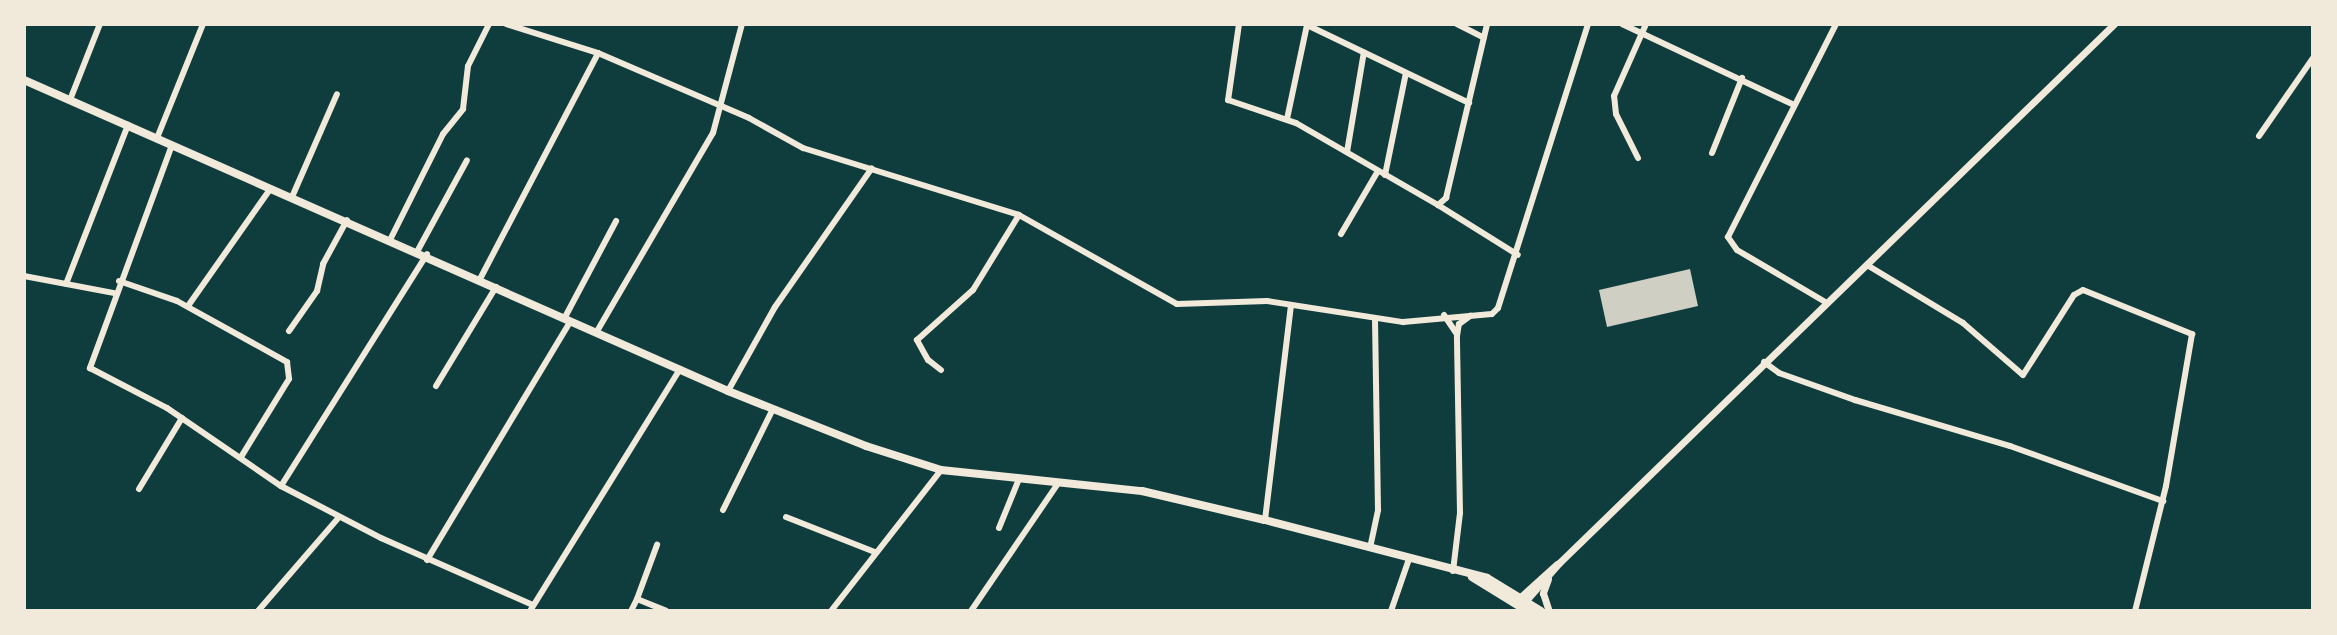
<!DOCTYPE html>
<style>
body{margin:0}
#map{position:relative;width:2337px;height:635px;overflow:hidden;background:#0f3d3e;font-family:"Exo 2",sans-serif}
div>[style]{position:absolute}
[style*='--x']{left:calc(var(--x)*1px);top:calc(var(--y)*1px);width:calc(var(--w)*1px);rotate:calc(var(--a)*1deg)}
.building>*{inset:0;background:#cfcfc3}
.minor>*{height:6px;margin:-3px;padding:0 3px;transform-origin:3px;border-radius:3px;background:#f1e9da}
.tertiary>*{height:7px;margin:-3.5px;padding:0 3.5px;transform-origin:3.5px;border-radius:3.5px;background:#f1e9da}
.secondary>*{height:8px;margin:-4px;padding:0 4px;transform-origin:4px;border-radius:4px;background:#f1e9da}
span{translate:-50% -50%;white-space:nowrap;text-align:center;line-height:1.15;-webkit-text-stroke:8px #f1e9da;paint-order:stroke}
.frame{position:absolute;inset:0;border:26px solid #f1e9da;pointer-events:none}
</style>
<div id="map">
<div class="building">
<i style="clip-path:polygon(1690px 269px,1698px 306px,1607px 327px,1599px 290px)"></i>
</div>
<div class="minor">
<i style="--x:506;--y:24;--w:96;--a:17.5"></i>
<i style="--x:598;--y:53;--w:164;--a:23.3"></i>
<i style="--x:749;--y:118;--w:62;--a:29.1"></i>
<i style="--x:803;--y:148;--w:226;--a:17.2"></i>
<i style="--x:1019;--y:215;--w:181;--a:29.4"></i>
<i style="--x:1177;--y:304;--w:90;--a:-1.9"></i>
<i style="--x:1267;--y:301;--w:138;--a:8.8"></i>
<i style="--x:1403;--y:322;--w:89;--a:-5.1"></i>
<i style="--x:1492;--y:314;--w:8;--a:-45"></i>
<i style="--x:1498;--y:308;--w:298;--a:-72.4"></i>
<i style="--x:1239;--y:24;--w:77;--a:98.2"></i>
<i style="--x:1228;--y:100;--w:72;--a:18.7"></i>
<i style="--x:1296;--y:123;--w:164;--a:30"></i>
<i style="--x:1438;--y:205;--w:11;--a:-41"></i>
<i style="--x:1446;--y:198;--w:179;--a:-76.7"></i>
<i style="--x:1457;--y:24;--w:30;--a:27"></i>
<i style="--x:1622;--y:24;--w:188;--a:25.2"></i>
<i style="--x:1307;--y:25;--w:180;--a:25.7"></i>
<i style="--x:70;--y:100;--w:82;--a:-68.5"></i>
<i style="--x:1287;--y:119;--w:96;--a:-78"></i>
<i style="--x:2259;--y:136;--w:95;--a:-55.3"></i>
<i style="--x:157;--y:138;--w:123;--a:-68"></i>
<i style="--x:172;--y:145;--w:238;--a:110.2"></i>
<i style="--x:90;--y:368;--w:87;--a:27.5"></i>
<i style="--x:167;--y:408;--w:138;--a:34.4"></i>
<i style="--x:281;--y:486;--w:274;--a:-57.8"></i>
<i style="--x:1347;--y:152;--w:101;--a:-80.4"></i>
<i style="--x:1712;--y:153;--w:81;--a:-68.2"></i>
<i style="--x:1638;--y:158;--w:49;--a:-116.6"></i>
<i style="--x:1616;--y:114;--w:18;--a:-96"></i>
<i style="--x:1614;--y:96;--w:79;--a:-66"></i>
<i style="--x:1385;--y:175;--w:104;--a:-78.4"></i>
<i style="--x:292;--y:197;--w:112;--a:-66.4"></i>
<i style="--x:1438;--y:205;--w:94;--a:32"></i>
<i style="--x:1341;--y:234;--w:73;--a:-59.6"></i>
<i style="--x:391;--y:238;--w:116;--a:-63.4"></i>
<i style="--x:443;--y:134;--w:32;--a:-51"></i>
<i style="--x:463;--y:109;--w:43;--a:-83.4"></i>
<i style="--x:468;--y:66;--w:47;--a:-63.4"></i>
<i style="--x:418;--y:250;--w:102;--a:-61.4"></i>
<i style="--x:1867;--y:265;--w:112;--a:31.1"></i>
<i style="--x:1963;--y:323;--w:79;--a:40.9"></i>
<i style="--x:2023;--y:375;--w:95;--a:-57.5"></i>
<i style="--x:2074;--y:295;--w:10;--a:-29"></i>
<i style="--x:2083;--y:290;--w:118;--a:22"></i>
<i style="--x:2192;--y:334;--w:154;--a:99.7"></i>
<i style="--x:2166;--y:486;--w:129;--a:103.9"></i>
<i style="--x:24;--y:276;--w:92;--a:10.7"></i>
<i style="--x:480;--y:279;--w:255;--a:-62.4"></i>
<i style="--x:119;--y:281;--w:61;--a:19"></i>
<i style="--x:177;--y:301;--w:126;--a:29"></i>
<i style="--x:287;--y:362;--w:17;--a:83"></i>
<i style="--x:289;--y:379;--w:92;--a:121.6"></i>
<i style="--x:66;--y:284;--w:171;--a:-68.7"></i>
<i style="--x:1827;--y:303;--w:104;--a:-149.5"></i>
<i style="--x:1737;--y:250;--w:16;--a:-125"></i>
<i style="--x:1728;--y:237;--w:239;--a:-63.1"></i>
<i style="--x:188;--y:306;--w:144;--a:-54.9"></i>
<i style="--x:1444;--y:315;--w:22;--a:56"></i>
<i style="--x:564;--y:319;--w:111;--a:-62"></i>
<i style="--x:289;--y:331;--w:49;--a:-55"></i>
<i style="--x:317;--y:291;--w:28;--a:-77"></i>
<i style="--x:323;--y:264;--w:50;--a:-61.4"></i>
<i style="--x:596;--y:333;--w:232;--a:-59.7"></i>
<i style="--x:713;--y:133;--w:113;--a:-75.1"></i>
<i style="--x:1764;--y:362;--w:19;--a:36"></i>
<i style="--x:1779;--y:373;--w:81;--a:19.6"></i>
<i style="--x:1855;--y:400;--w:162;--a:16.5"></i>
<i style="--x:2010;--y:446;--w:163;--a:19.8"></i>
<i style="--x:941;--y:370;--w:16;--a:-142"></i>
<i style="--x:928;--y:360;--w:23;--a:-119"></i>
<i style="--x:917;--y:340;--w:75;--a:-41.8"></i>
<i style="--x:973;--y:290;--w:88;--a:-58.5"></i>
<i style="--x:436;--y:386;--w:116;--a:-58.8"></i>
<i style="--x:728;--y:391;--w:96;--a:-60.8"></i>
<i style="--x:775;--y:307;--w:169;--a:-55.1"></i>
<i style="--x:281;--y:486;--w:113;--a:27.5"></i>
<i style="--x:381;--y:538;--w:166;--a:23.8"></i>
<i style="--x:139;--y:489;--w:83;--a:-58.8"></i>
<i style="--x:723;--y:510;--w:113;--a:-63.7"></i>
<i style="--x:786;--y:517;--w:96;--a:21.5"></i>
<i style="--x:1265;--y:520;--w:216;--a:-83.1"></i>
<i style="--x:999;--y:528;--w:53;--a:-67.8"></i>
<i style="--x:1370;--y:548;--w:39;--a:-78"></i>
<i style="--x:1378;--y:510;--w:189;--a:-90.9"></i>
<i style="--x:427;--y:560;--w:278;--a:-59"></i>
<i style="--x:1453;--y:571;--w:58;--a:-83.1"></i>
<i style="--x:1460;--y:513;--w:177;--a:-91"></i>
<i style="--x:1457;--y:336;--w:12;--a:-81"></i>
<i style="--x:1459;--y:324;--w:14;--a:-36"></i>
<i style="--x:637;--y:599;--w:58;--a:-69.7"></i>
<i style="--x:258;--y:611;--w:124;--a:-49.2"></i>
<i style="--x:530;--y:611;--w:285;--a:-58.2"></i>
<i style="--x:631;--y:611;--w:13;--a:-63"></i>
<i style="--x:637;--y:599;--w:31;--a:22"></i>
<i style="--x:831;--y:611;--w:179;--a:-52"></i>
<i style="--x:971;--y:611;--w:156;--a:-55.7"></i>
<i style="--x:1391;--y:611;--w:55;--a:-70.9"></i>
</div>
<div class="tertiary">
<i style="--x:1548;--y:579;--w:15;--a:110"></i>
<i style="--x:1543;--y:593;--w:19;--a:72"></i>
<i style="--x:1516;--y:601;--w:55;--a:-42.1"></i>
<i style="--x:1522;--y:605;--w:56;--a:-48.6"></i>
<i style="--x:1559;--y:563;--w:774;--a:-44.16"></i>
</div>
<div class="secondary">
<i style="--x:24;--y:80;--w:770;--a:23.83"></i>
<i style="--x:728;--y:391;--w:149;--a:21.7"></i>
<i style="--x:866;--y:446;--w:79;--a:17.7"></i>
<i style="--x:941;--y:470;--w:202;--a:6"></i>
<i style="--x:1142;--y:491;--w:126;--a:13.3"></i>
<i style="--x:1265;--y:520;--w:229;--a:14.6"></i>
<i style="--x:1487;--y:578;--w:63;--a:31.4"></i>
<i style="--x:1472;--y:577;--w:65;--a:31.7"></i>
</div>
<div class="frame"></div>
</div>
